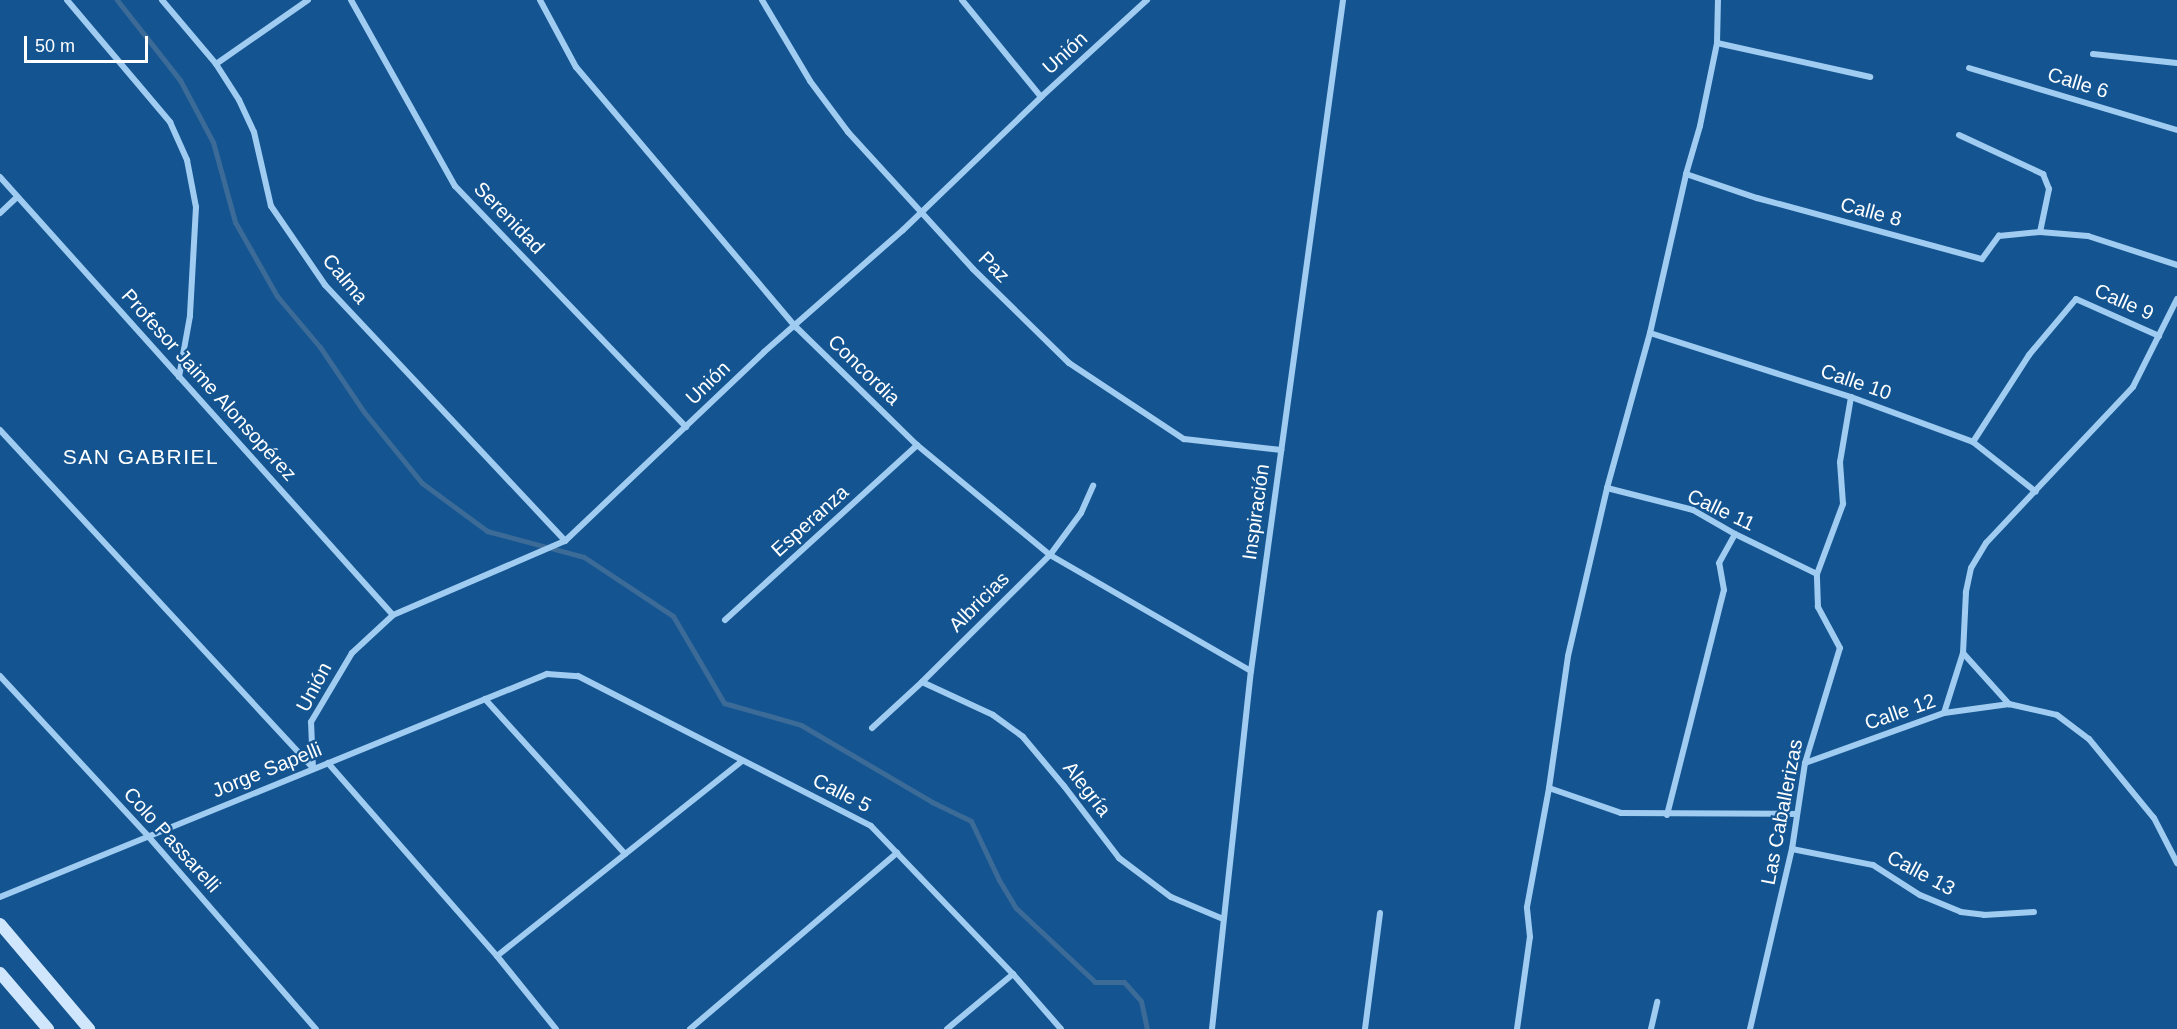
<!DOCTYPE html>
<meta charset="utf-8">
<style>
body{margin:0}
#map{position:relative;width:2177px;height:1029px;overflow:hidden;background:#145591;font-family:Helvetica,sans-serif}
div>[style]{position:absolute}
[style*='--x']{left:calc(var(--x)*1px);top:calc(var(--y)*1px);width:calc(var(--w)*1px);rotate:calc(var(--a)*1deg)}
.stream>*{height:5px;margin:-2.5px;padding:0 2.5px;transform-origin:2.5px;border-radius:2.5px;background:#3c6b97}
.street>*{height:6px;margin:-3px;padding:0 3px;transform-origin:3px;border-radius:3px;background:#a1ccf1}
.secondary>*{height:12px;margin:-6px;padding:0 6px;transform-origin:6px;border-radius:6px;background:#cfe6fc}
span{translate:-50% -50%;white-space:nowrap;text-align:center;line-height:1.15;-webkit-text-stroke:4.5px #145591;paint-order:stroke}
.street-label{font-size:20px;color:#fff}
.neighbourhood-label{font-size:21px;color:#fff;letter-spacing:1.5px}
.scale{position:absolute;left:24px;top:36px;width:124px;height:27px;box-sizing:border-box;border:3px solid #fff;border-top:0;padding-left:8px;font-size:18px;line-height:21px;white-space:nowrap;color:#fff;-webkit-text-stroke:4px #145591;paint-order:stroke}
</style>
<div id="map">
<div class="stream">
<i style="--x:117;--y:0;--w:102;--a:51.8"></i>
<i style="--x:180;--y:80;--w:70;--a:62"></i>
<i style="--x:213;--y:142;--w:83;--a:74.6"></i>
<i style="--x:235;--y:222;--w:85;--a:60.4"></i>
<i style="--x:277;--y:296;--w:67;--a:49.9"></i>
<i style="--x:320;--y:347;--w:78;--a:55.9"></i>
<i style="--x:364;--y:412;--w:92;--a:50.8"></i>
<i style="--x:422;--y:483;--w:81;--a:36.4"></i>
<i style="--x:487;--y:531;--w:100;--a:15"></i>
<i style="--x:584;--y:557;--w:107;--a:33.5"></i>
<i style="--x:673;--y:616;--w:101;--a:59.6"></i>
<i style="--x:724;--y:703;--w:80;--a:15.9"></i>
<i style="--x:801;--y:725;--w:152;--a:30.4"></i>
<i style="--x:932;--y:802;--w:43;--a:26"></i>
<i style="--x:971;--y:821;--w:65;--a:64.6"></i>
<i style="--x:999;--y:880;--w:33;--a:59"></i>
<i style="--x:1016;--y:908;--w:108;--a:43.1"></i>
<i style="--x:1095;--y:982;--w:29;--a:0"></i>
<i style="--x:1124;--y:982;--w:25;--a:48"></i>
<i style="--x:1141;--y:1001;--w:29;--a:78"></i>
</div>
<div class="street">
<i style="--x:67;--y:0;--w:160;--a:49.8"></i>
<i style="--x:170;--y:122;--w:42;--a:65.9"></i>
<i style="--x:187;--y:160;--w:48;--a:79.2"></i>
<i style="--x:196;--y:207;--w:109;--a:93.2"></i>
<i style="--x:190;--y:316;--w:62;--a:100.2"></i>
<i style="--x:162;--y:0;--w:84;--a:49.8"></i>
<i style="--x:216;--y:64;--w:43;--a:57.4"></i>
<i style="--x:239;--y:100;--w:35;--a:65"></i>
<i style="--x:254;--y:132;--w:76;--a:77.1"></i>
<i style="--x:271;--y:206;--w:96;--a:55.6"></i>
<i style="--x:325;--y:285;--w:351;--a:46.8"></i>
<i style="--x:351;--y:0;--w:213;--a:60.8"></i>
<i style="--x:455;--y:186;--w:334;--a:46.2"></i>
<i style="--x:540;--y:0;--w:76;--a:61.8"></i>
<i style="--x:576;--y:67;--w:341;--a:49.8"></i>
<i style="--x:796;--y:327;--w:169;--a:44.3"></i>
<i style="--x:917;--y:445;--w:173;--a:39.6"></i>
<i style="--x:1050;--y:555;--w:232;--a:30"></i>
<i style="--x:762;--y:0;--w:94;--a:59.3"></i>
<i style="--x:810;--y:81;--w:64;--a:53.3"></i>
<i style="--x:848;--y:132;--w:185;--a:47.6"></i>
<i style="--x:973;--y:269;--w:134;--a:44.4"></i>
<i style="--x:1069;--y:363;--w:138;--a:33.5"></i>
<i style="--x:1184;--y:439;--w:98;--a:6.5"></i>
<i style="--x:962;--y:0;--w:125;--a:50.8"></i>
<i style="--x:1717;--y:43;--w:157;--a:12.5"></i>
<i style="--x:2093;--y:54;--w:84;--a:6.1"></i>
<i style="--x:216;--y:64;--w:112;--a:-34.8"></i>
<i style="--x:1969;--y:68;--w:217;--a:16.6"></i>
<i style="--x:1959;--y:135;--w:93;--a:24.9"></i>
<i style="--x:2043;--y:174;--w:16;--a:68"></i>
<i style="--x:2049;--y:189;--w:44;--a:101.8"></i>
<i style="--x:2040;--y:232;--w:48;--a:4.8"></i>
<i style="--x:2088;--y:236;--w:94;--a:18"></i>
<i style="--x:1686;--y:174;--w:75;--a:18.7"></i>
<i style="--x:1757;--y:198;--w:233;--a:15.2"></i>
<i style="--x:1982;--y:259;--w:29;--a:-54"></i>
<i style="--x:1999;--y:236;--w:41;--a:-5.6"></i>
<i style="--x:0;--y:177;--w:588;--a:48.1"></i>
<i style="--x:0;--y:213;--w:23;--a:-43"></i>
<i style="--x:2177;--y:299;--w:98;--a:116.6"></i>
<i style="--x:2133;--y:387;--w:214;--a:133.3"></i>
<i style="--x:1986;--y:543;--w:29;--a:121"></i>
<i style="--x:1971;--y:568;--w:25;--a:102"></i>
<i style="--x:1966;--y:592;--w:61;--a:92.8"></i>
<i style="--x:1963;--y:653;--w:69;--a:48"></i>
<i style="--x:2009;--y:704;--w:49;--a:12.9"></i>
<i style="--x:2057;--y:715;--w:40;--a:37"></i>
<i style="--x:2089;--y:739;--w:102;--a:50.6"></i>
<i style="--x:2154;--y:818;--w:51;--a:62.9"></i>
<i style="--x:1650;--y:333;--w:211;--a:17.7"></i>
<i style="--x:1851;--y:397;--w:130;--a:20.2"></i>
<i style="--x:1973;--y:442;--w:80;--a:38.4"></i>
<i style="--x:0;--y:430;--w:461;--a:47.2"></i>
<i style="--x:1973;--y:442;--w:103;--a:-57.2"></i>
<i style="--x:2029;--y:355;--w:73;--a:-50"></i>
<i style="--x:2076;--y:299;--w:91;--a:24"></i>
<i style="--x:1607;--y:488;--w:89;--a:14.3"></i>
<i style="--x:1693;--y:510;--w:48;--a:29.7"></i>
<i style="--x:1735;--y:534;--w:91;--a:26"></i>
<i style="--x:725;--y:620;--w:260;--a:-42.3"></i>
<i style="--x:0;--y:676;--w:218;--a:47.2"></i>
<i style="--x:148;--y:836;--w:256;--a:49"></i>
<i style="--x:922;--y:682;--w:78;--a:24.9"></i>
<i style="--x:993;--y:715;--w:37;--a:36"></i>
<i style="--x:1023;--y:737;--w:64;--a:50.1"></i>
<i style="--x:1064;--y:786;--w:91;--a:52.6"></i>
<i style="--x:1119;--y:858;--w:65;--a:36.9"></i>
<i style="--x:1171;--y:897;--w:56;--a:22.9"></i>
<i style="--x:485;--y:699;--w:209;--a:47.9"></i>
<i style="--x:1944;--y:713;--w:63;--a:-72.4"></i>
<i style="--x:872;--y:728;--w:68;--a:-42.6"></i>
<i style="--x:922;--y:682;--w:180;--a:-44.8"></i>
<i style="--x:1050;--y:555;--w:52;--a:-53.6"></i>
<i style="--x:1081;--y:513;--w:30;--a:-66"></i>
<i style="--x:328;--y:763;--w:257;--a:48.8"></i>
<i style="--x:497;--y:956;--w:94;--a:51.1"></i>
<i style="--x:1805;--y:763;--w:148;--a:-19.8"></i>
<i style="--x:1944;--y:713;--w:66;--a:-7.9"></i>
<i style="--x:313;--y:769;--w:47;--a:-92.4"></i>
<i style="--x:311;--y:722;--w:80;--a:-59.3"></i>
<i style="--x:352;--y:653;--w:56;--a:-42.8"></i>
<i style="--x:393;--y:615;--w:187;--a:-23.3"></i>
<i style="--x:565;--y:541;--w:274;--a:-43.5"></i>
<i style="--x:764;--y:352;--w:185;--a:-41.3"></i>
<i style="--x:903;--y:230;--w:192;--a:-43.9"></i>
<i style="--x:1041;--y:97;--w:144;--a:-42.5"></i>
<i style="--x:1549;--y:788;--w:76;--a:19.1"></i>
<i style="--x:1621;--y:813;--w:176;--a:0.3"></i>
<i style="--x:1667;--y:815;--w:232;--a:-75.8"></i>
<i style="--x:1724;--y:590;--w:27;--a:-100"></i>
<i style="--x:1719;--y:563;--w:33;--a:-61"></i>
<i style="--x:1792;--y:849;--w:83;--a:11.2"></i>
<i style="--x:1873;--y:865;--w:56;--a:32.6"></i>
<i style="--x:1920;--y:895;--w:44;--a:22.5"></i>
<i style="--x:1961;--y:912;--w:23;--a:7"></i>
<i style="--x:1984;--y:915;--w:50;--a:-3.4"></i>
<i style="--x:0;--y:897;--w:591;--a:-22.18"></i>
<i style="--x:547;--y:674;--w:31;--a:4"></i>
<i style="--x:578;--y:676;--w:329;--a:27.1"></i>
<i style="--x:871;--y:826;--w:205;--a:46.2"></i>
<i style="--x:1013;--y:974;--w:73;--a:48.9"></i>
<i style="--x:497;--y:956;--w:312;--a:-38.5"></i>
<i style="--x:690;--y:1029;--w:272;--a:-40.4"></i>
<i style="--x:947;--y:1029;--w:86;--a:-39.8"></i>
<i style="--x:1212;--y:1029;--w:360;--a:-83.8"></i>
<i style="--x:1251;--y:671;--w:677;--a:-82.19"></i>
<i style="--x:1365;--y:1029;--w:117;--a:-82.6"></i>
<i style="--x:1517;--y:1029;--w:93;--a:-82"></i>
<i style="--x:1530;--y:937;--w:30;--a:-96"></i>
<i style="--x:1527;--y:907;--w:121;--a:-79.5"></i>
<i style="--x:1549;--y:788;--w:133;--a:-81.8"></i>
<i style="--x:1568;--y:656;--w:172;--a:-76.9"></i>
<i style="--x:1607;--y:488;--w:161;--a:-74.5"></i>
<i style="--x:1650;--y:333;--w:163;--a:-77.2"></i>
<i style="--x:1686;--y:174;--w:50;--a:-73.7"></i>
<i style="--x:1700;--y:126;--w:85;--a:-78.4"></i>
<i style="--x:1717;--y:43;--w:43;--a:-88.7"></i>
<i style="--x:1651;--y:1029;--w:28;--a:-77"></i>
<i style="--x:1750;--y:1029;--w:185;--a:-76.9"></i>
<i style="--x:1792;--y:849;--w:87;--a:-81.4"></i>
<i style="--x:1805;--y:763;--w:120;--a:-73.1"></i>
<i style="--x:1840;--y:648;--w:47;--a:-118.2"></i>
<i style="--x:1818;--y:607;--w:33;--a:-92"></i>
<i style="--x:1817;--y:574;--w:75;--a:-69.6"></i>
<i style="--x:1843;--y:504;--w:42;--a:-94.1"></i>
<i style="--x:1840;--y:462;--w:66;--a:-80.4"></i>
</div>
<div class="secondary">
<i style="--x:0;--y:924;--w:138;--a:49.7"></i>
<i style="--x:0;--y:973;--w:74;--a:49.4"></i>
</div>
<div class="street-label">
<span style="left:1065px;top:53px;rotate:-42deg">Unión</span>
<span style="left:2078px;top:83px;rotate:17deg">Calle 6</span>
<span style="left:1871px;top:212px;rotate:15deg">Calle 8</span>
<span style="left:509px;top:218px;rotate:46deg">Serenidad</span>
<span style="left:994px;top:267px;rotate:45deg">Paz</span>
<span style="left:345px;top:279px;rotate:50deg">Calma</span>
<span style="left:2124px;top:302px;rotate:24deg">Calle 9</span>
<span style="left:864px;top:370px;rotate:44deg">Concordia</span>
<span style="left:1856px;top:382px;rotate:19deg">Calle 10</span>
<span style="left:708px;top:383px;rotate:-44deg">Unión</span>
<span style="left:209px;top:385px;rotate:48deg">Profesor Jaime Alonsopérez</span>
<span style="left:1721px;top:510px;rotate:25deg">Calle 11</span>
<span style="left:1256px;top:512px;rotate:-82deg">Inspiración</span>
<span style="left:810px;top:521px;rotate:-42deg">Esperanza</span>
<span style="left:979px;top:602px;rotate:-45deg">Albricias</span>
<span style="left:314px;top:687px;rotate:-62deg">Unión</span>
<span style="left:1900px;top:712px;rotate:-19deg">Calle 12</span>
<span style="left:267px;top:770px;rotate:-22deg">Jorge Sapelli</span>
<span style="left:1087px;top:789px;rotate:52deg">Alegría</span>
<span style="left:842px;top:793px;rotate:27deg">Calle 5</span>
<span style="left:1782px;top:812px;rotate:-79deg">Las Caballerizas</span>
<span style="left:172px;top:840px;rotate:48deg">Colo Passarelli</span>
<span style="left:1921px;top:873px;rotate:28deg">Calle 13</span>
</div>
<div class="neighbourhood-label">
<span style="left:141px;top:457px">SAN GABRIEL</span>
</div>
<div class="scale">50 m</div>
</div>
